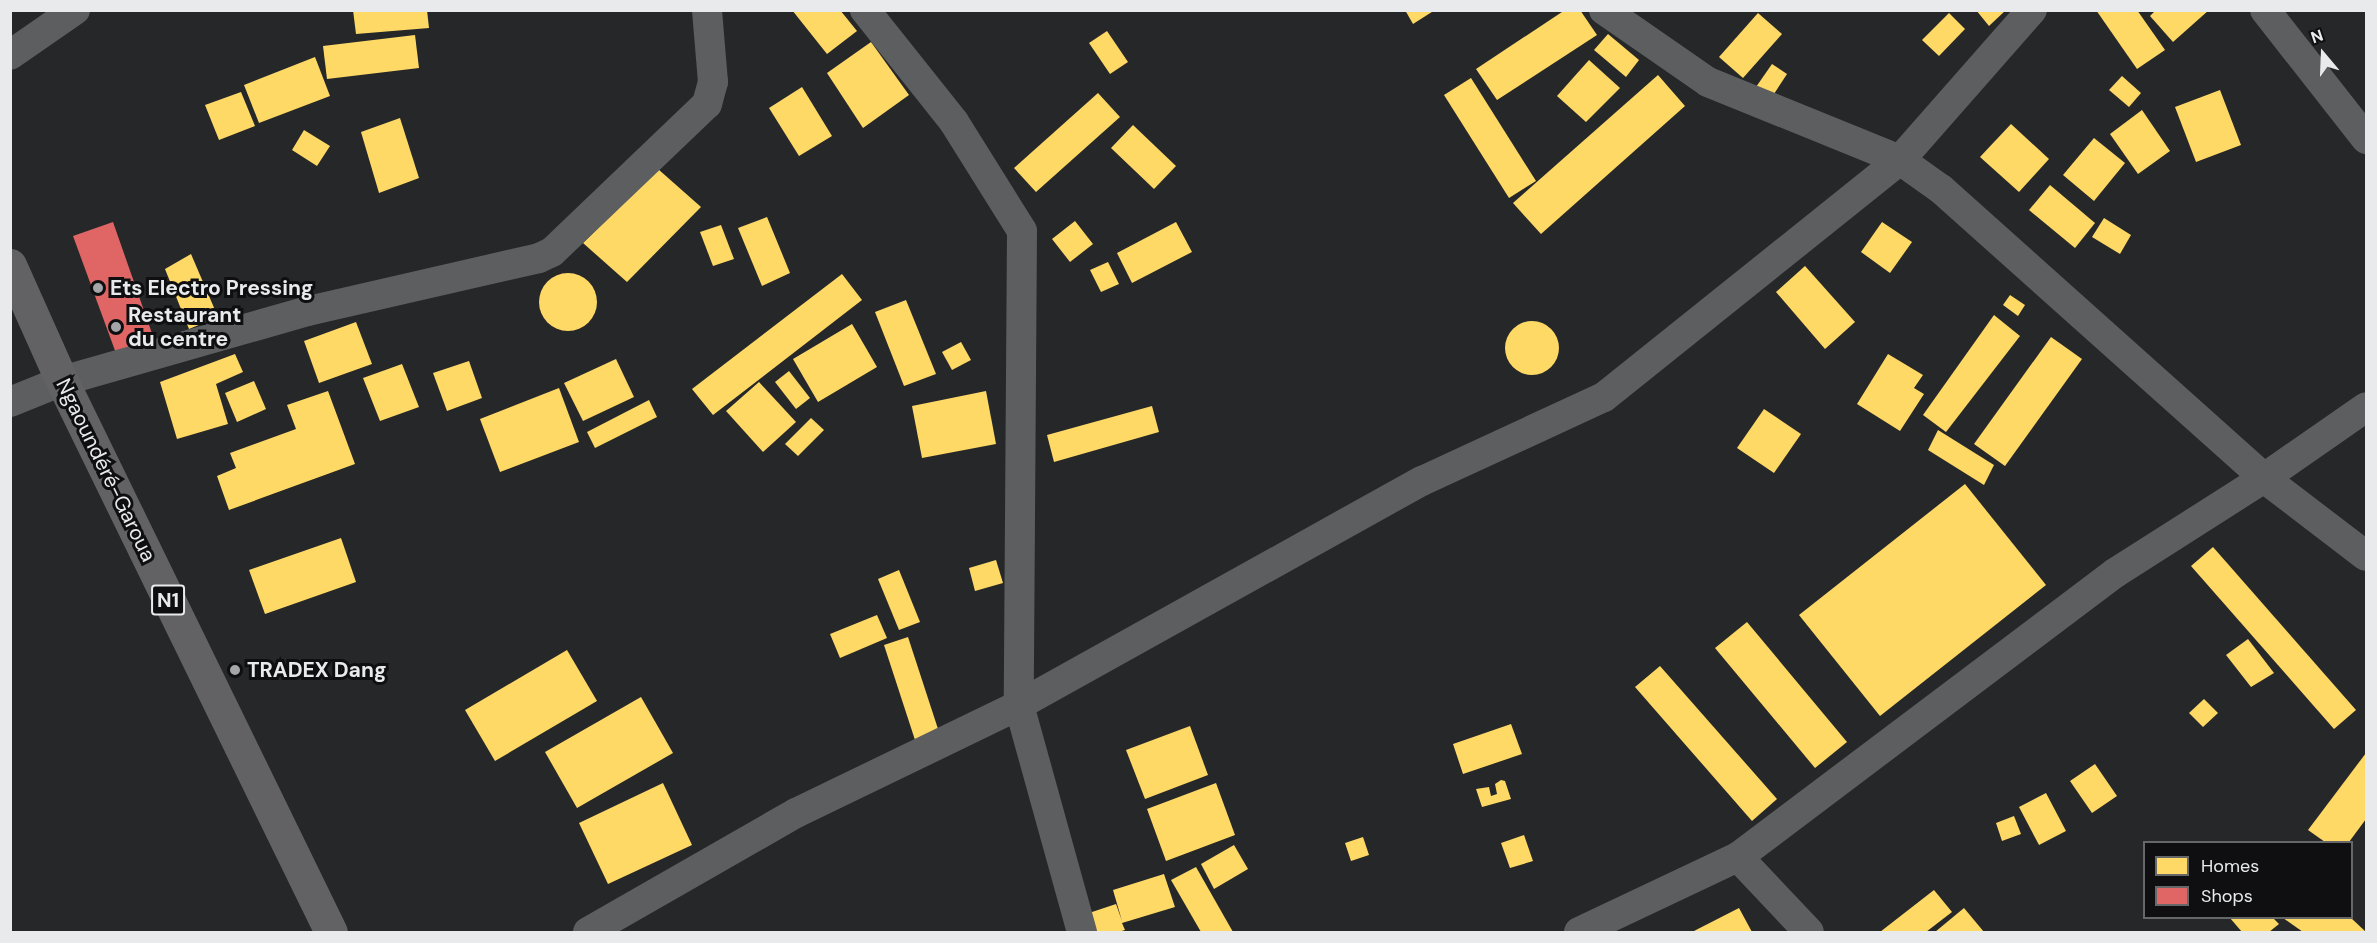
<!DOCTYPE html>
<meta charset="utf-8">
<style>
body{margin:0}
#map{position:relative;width:2377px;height:943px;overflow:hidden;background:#262729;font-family:"DM Sans",sans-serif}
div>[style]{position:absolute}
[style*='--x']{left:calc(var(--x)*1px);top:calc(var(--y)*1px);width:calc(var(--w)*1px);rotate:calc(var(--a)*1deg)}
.homes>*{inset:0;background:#ffd966}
.round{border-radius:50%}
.shops>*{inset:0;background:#e06666}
.minor>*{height:30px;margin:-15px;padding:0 15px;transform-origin:15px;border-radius:15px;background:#5d5e5f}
.trunk>*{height:33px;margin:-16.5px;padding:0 16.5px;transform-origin:16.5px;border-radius:16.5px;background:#626264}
.dots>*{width:16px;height:16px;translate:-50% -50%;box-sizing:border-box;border:3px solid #0f0f11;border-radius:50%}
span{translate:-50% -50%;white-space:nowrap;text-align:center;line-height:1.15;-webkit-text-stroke:6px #0f0f11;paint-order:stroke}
.shield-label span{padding:2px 4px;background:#0f0f11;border:2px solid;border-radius:4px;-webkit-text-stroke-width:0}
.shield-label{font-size:20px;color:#e8eaec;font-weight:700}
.poi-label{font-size:21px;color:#e8eaec;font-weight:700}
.left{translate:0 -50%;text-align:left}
.street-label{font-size:21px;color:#e8eaec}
.frame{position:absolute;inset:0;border:12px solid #e8eaec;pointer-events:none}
.legend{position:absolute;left:2143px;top:841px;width:210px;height:78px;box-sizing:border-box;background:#0f0f11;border:2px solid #666769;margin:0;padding:8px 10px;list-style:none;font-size:18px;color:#e8eaec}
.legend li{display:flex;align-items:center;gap:12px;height:30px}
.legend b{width:30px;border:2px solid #666769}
.north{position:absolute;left:2293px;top:24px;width:60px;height:60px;-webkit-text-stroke:4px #0f0f11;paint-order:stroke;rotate:341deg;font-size:16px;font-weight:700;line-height:24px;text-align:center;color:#e8eaec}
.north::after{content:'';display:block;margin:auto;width:21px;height:27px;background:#e8eaec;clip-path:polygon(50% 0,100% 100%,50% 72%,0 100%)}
</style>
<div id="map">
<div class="homes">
<i style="clip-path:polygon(353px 10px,427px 10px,429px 28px,356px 34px)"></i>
<i style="clip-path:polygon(792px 10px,840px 10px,857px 31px,827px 54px)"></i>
<i style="clip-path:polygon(1405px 10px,1435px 10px,1413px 24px)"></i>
<i style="clip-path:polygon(1565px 10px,1580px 10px,1597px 35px,1497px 100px,1476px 69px)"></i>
<i style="clip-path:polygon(1976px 10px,2006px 10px,1989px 26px)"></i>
<i style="clip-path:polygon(2096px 10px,2137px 10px,2165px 50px,2137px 69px)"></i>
<i style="clip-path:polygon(2156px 10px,2209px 10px,2173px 42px,2150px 16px)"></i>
<i style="clip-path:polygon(1758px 13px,1782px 34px,1743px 78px,1719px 57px)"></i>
<i style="clip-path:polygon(1949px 13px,1965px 29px,1939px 56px,1922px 40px)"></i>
<i style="clip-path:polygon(1107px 31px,1128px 62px,1110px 74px,1089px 43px)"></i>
<i style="clip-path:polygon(1608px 34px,1639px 60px,1626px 77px,1594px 50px)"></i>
<i style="clip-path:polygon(415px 35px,419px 68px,327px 79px,323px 46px)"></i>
<i style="clip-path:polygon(871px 42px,909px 95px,863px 128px,827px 73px)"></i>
<i style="clip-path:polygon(315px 57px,330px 96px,259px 123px,244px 85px)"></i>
<i style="clip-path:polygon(1589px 60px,1620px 88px,1586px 122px,1557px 96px)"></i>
<i style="clip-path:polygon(1772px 64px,1787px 74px,1772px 97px,1756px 87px)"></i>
<i style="clip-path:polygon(1658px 75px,1685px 106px,1541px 234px,1513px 203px)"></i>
<i style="clip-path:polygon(2122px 76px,2141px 93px,2129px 107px,2109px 90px)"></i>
<i style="clip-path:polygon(1471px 78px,1536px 181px,1509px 198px,1444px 95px)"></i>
<i style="clip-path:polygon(802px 87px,832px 136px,799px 156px,769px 108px)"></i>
<i style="clip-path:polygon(2220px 90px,2241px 145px,2196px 162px,2175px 107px)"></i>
<i style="clip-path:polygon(241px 92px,255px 126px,219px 140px,205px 105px)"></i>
<i style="clip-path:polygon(1098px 93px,1120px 117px,1036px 192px,1014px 168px)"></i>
<i style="clip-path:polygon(2142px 110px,2170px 151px,2138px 174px,2110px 134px)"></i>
<i style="clip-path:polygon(400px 118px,419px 178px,379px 193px,361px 132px)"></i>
<i style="clip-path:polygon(2011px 124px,2049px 159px,2019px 192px,1980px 157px)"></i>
<i style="clip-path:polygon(1133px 125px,1176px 166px,1154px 189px,1111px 148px)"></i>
<i style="clip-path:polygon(304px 130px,330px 146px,317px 166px,292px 150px)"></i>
<i style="clip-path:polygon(2094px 138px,2125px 163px,2094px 201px,2063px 175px)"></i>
<i style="clip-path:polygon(658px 169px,701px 207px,627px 282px,583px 243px)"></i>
<i style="clip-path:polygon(2050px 185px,2095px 223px,2075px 248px,2029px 210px)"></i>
<i style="clip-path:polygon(767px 217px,790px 273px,762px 286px,738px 228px)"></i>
<i style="clip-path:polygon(2104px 218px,2131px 235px,2120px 254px,2092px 237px)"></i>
<i style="clip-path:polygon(1075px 221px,1093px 244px,1070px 262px,1052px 239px)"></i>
<i style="clip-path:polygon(1176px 222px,1192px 252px,1132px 283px,1117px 253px)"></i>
<i style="clip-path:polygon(1882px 222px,1912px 242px,1890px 273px,1861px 252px)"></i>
<i style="clip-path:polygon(721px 225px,734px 259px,713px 266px,700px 232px)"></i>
<i style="clip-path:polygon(191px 254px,218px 317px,189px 329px,165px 269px)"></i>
<i style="clip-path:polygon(1108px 262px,1119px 284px,1101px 292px,1090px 270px)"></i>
<i style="clip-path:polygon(1805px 266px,1855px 322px,1825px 349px,1776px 292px)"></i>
<i class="round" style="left:539px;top:273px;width:58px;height:58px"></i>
<i style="clip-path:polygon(842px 274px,862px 300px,713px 415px,692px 389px)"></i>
<i style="clip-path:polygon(2010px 295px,2025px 305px,2018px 316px,2003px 305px)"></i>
<i style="clip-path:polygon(906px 300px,936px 374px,904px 386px,875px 312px)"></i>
<i style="clip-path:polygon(1994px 315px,2020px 336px,1946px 432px,1923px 415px)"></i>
<i class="round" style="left:1505px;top:321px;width:54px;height:54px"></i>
<i style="clip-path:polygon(356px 322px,372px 364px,319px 383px,304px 341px)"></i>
<i style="clip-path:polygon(852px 324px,877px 367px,818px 402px,793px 359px)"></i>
<i style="clip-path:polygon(2051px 337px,2082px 359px,2005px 466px,1974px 444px)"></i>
<i style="clip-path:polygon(961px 342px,971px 360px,952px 370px,942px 352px)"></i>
<i style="clip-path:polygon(235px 354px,243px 372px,216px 384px,228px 424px,177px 439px,160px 382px)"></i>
<i style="clip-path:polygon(1888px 354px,1923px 375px,1914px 388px,1924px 394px,1900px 431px,1857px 404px)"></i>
<i style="clip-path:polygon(616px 359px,634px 397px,583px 421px,564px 383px)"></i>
<i style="clip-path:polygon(469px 361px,482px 398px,447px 411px,433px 373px)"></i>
<i style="clip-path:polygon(402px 364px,419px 407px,380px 421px,363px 378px)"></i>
<i style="clip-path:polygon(789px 371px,810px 398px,796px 409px,775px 382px)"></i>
<i style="clip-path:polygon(254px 381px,266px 409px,237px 422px,225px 393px)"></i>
<i style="clip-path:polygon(759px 382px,796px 422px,763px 452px,726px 411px)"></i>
<i style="clip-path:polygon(559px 388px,579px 442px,500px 472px,480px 419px)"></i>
<i style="clip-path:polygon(328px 391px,355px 464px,229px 510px,217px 476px,236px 468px,230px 453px,296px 429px,287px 405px)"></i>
<i style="clip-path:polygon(986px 391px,996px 444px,922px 458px,912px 406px)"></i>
<i style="clip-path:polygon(649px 400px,657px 417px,595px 448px,587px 432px)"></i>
<i style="clip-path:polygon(1152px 406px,1159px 432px,1054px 462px,1047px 435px)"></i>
<i style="clip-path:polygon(1764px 409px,1801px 434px,1774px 473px,1737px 448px)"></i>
<i style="clip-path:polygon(811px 418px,824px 430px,798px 456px,785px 444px)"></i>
<i style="clip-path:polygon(1938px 430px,1994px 465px,1984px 485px,1928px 450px)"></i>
<i style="clip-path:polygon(1965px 484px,2046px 585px,1880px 716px,1799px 615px)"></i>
<i style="clip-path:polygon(341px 538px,356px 582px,265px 614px,249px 570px)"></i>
<i style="clip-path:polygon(2213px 547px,2356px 710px,2334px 729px,2191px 566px)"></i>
<i style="clip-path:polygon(996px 560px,1003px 583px,975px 591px,969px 568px)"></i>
<i style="clip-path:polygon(899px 570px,920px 622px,899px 630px,878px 579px)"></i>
<i style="clip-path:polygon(877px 615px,887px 638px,840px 658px,830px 634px)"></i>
<i style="clip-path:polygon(1747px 622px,1847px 742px,1815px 768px,1715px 648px)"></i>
<i style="clip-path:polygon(908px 637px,939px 732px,915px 740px,884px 645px)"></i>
<i style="clip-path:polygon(2248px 639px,2274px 673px,2251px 687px,2226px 655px)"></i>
<i style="clip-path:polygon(567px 650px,597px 701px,495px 761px,465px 710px)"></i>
<i style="clip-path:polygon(1660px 666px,1777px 799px,1752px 821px,1635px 687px)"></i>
<i style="clip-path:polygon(641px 697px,673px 753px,577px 808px,545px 752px)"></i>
<i style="clip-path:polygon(2204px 699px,2218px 713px,2203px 727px,2189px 713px)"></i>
<i style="clip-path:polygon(1511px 724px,1522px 754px,1463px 774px,1453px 744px)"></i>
<i style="clip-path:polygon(1190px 726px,1208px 775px,1145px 799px,1126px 750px)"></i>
<i style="clip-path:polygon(2366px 753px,2366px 819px,2349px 842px,2325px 842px,2308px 830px)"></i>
<i style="clip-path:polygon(2095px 764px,2117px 796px,2092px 813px,2070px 781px)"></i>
<i style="clip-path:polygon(1501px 780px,1505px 781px,1511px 799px,1482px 807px,1476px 789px,1489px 787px,1491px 796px,1497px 794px,1495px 784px)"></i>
<i style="clip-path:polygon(663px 783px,692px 845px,608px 884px,579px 823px)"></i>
<i style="clip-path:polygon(1216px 783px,1235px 835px,1166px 861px,1147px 809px)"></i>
<i style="clip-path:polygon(2046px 793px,2066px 831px,2039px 845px,2019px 807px)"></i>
<i style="clip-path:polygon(2014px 816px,2021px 834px,2002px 841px,1996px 823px)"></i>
<i style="clip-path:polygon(1524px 835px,1533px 861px,1510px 868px,1501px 843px)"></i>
<i style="clip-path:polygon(1363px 837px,1369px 855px,1351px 861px,1345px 843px)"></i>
<i style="clip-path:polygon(1234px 845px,1248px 869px,1214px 889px,1201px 864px)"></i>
<i style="clip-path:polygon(1196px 867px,1233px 932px,1201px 932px,1171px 880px)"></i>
<i style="clip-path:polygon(1164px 874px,1175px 907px,1122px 923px,1125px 930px,1118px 932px,1090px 932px,1083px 915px,1116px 904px,1122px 921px,1113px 890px)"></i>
<i style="clip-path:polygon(1934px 890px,1952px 912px,1926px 932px,1880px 932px)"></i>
<i style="clip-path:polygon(1739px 908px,1752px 932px,1692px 932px)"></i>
<i style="clip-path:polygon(1964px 908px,1984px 932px,1935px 932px)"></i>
<i style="clip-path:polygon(2230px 918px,2273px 918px,2279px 924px,2269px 932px,2242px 932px)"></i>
<i style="clip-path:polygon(2283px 918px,2351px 918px,2366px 932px,2303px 932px)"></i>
</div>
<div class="shops">
<i style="clip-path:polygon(113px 222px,155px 342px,117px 356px,73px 236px)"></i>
</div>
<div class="minor">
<i style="--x:865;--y:10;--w:143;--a:51.5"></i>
<i style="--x:954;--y:122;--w:128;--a:58"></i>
<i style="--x:1022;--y:231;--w:474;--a:90.4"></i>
<i style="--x:1019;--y:705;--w:236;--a:74.5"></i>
<i style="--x:1604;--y:10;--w:126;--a:34.7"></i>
<i style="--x:1708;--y:82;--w:207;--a:22.1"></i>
<i style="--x:1900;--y:160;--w:50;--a:35.3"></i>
<i style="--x:1941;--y:189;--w:433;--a:41.8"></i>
<i style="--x:2264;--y:478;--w:128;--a:37.4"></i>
<i style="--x:2265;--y:10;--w:164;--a:51.9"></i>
<i style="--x:10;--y:55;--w:79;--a:-34.7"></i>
<i style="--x:10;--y:402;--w:56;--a:-22"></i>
<i style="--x:62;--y:381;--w:256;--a:-15.9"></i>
<i style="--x:308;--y:311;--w:237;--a:-12.9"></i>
<i style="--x:539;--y:258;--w:14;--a:-25"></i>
<i style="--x:552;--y:252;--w:214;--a:-43.7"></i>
<i style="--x:707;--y:104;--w:23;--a:-75"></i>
<i style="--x:713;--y:82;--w:72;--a:-94.8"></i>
<i style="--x:1738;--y:857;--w:103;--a:46.6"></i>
<i style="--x:588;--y:932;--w:240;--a:-29.8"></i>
<i style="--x:796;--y:813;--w:248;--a:-25.8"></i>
<i style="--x:1019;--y:705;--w:461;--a:-29.1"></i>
<i style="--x:1422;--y:481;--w:200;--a:-24.8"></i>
<i style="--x:1604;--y:397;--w:379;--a:-38.7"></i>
<i style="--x:1900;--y:160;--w:200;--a:-48.7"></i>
<i style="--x:1579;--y:932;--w:176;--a:-25.3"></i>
<i style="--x:1738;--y:857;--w:472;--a:-37"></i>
<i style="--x:2115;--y:573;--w:177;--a:-32.5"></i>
<i style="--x:2264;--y:478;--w:124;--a:-34.8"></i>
</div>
<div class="trunk">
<i style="--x:10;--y:265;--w:127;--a:65.9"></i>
<i style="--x:62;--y:381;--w:613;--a:63.98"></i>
</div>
<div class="dots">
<i style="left:98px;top:288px;background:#a4a6a8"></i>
<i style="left:116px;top:327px;background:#a4a6a8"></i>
<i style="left:235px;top:670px;background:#a4a6a8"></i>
</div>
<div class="shield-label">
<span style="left:168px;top:600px">N1</span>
</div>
<div class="poi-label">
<span class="left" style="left:110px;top:288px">Ets Electro Pressing</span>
<span class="left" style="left:128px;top:327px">Restaurant<br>du centre</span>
<span class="left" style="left:247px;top:670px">TRADEX Dang</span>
</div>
<div class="street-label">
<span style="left:106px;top:470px;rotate:64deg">Ngaoundéré-Garoua</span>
</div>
<div class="frame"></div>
<ul class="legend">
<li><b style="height:16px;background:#ffd966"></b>Homes</li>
<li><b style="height:16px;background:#e06666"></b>Shops</li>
</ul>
<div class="north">N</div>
</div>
